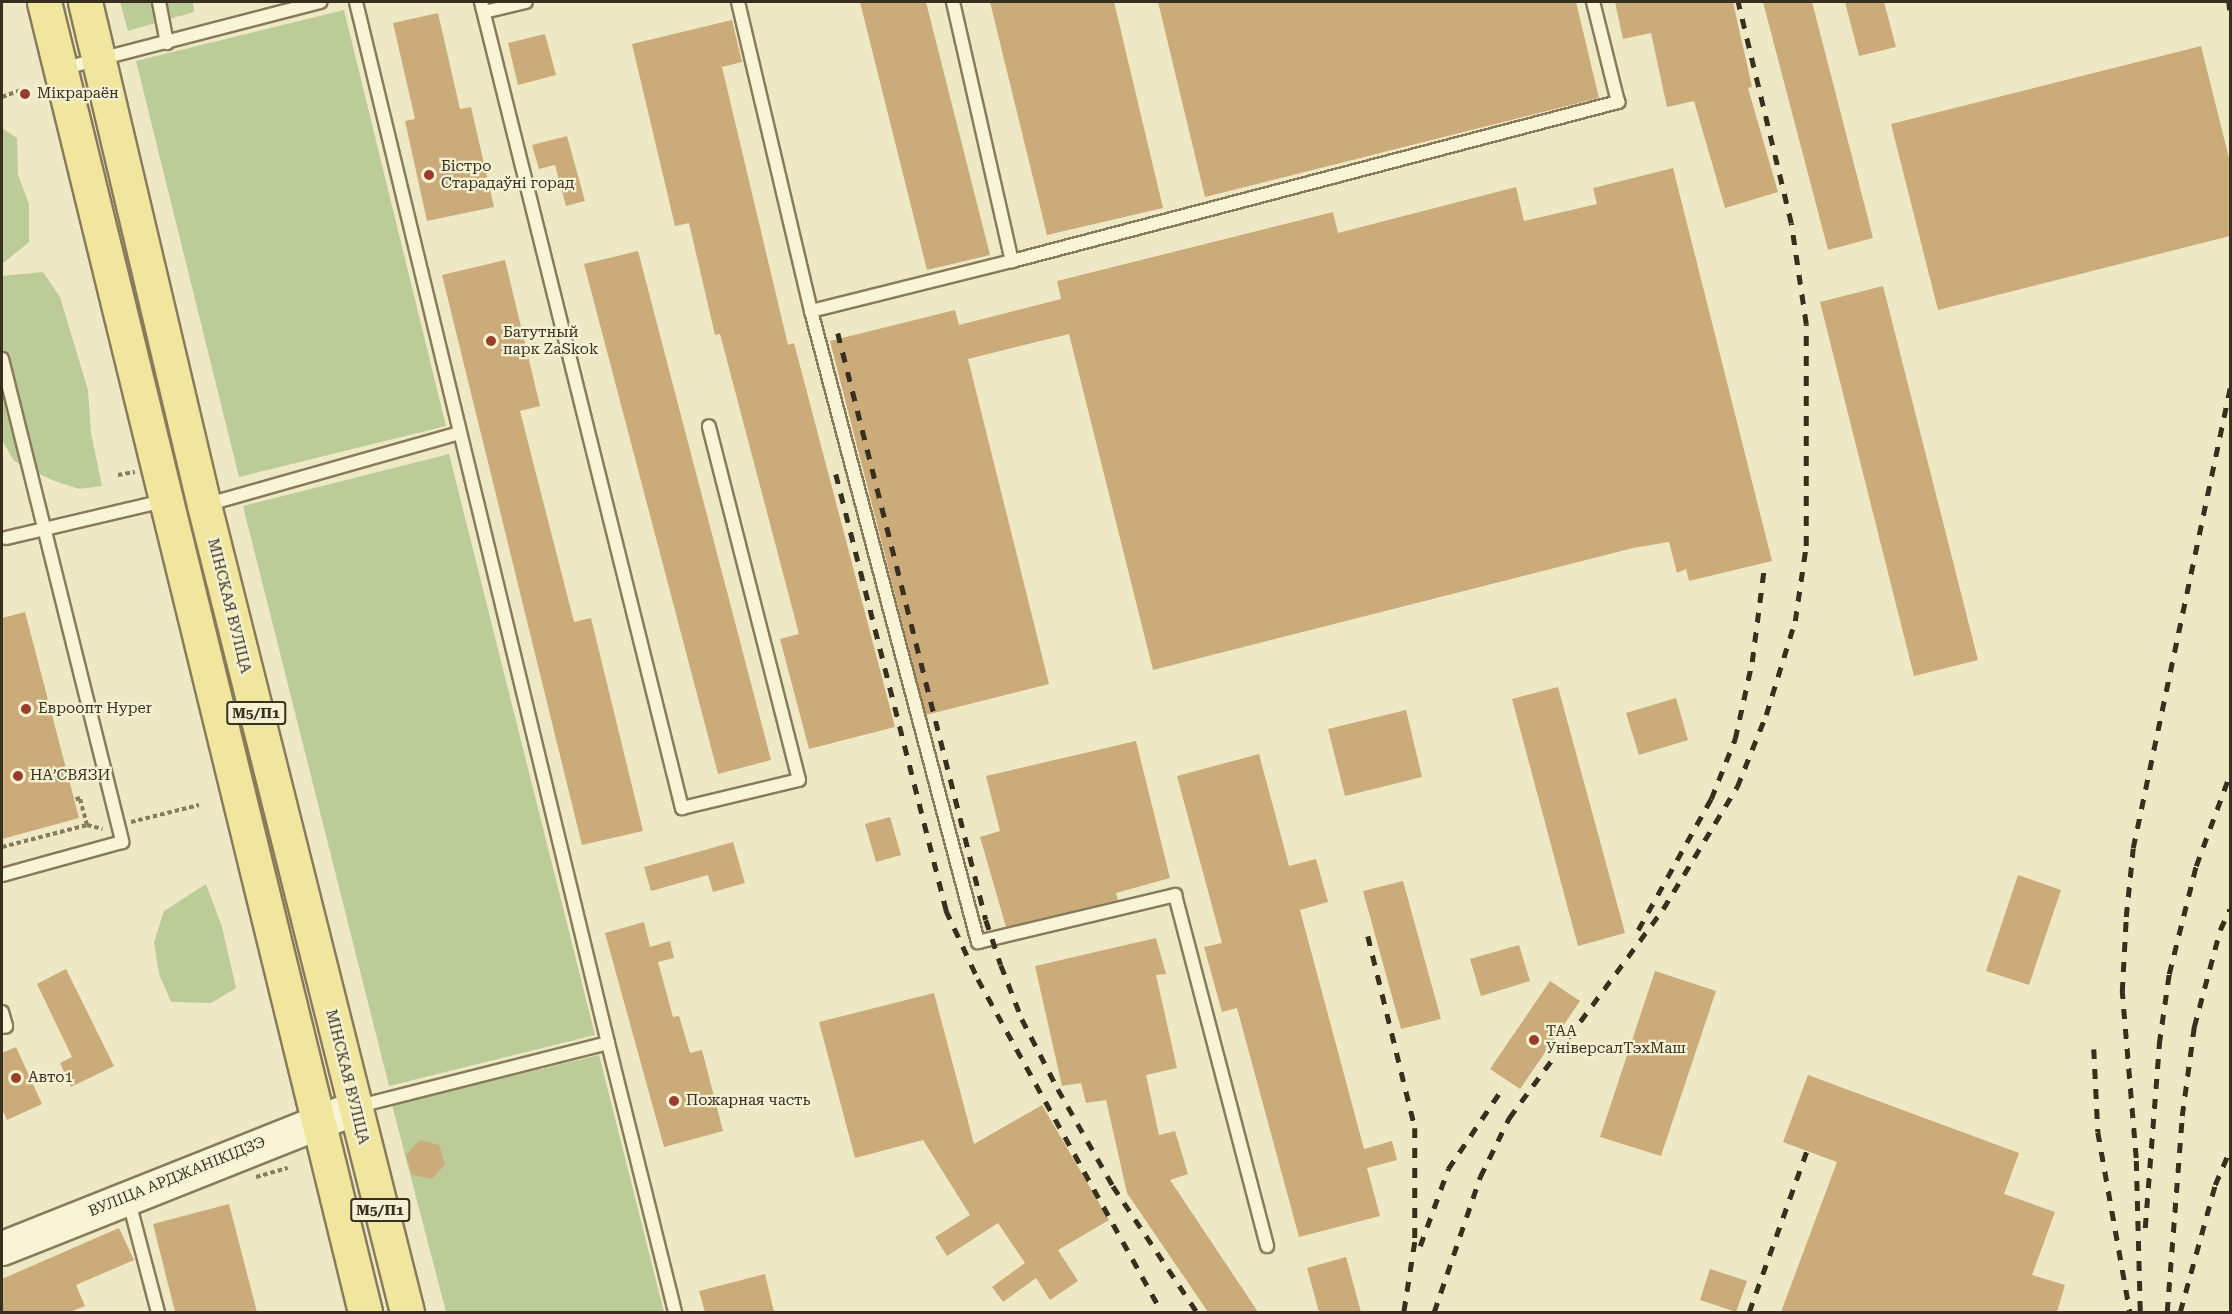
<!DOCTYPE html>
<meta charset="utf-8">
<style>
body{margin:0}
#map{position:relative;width:2232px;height:1314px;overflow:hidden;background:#eee9c4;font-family:"Roboto Serif",serif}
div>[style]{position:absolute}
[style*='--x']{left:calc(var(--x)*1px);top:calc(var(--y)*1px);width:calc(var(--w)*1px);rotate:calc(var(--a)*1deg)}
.green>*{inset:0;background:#bccc98}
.building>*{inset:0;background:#cbab7a}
.path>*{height:4px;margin-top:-2px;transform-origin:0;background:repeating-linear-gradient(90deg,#887b5b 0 4.5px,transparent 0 7.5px)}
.roads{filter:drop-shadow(2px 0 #887b5b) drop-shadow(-2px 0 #887b5b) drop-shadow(0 2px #887b5b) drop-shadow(0 -2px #887b5b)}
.service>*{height:12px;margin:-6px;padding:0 6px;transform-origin:6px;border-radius:6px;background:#f8f5d7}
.secondary>*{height:33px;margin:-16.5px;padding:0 16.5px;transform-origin:16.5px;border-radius:16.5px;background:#f8f5d7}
.primary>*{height:33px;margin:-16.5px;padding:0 16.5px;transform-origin:16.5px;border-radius:16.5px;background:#f0e69d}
.rail>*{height:4.5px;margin-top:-2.25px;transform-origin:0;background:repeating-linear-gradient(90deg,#38301f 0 10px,transparent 0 20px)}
.dots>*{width:16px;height:16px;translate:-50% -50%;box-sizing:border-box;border:3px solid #f5f2d4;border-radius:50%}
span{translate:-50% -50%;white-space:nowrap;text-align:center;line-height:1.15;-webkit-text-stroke:4.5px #f5f2d4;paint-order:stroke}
.shield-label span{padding:2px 4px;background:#f5f2d4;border:2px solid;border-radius:4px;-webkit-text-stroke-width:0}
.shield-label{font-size:14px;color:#38301f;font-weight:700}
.poi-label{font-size:15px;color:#38301f}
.left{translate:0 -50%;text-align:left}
.street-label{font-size:15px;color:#38301f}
.frame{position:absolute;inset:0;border:3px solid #38301f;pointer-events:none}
</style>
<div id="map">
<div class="green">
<i style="clip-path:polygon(120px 2px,193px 2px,194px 12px,128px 31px)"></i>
<i style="clip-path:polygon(344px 10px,446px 426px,239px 477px,136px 61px)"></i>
<i style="clip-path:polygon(2px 128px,17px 138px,18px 175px,29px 204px,29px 242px,2px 264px)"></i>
<i style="clip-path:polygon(43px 272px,60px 297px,88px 390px,91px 433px,102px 486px,79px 489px,52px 480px,14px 461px,2px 440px,2px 276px)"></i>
<i style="clip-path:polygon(449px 454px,595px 1035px,389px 1086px,243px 506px)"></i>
<i style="clip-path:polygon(206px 884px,222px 927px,236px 988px,211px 1003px,171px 1002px,159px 974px,154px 942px,164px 911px)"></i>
<i style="clip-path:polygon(599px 1055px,664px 1312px,446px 1312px,392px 1105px)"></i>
</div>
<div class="building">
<i style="clip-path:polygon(860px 2px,926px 2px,990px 255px,927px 270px)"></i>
<i style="clip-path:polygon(990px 2px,1114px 2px,1163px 208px,1047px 235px)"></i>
<i style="clip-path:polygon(1158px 2px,1576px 2px,1599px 98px,1205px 197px)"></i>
<i style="clip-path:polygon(1615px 2px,1733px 2px,1752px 87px,1748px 88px,1778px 192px,1725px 208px,1694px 101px,1667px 107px,1651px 33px,1623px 39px)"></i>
<i style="clip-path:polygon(1763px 2px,1812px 2px,1873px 238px,1828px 250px)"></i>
<i style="clip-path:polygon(1845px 2px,1884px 2px,1896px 47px,1859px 56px)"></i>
<i style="clip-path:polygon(438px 13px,460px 109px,471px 107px,494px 207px,427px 221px,405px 121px,415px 119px,393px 23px)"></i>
<i style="clip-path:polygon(732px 20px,742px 62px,722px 67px,788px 345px,794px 343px,895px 727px,809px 749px,780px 639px,799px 634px,720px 334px,715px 335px,689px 223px,675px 226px,632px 44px)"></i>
<i style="clip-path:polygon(545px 34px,556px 75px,518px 85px,508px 43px)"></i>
<i style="clip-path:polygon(2201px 46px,2230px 162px,2230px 236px,1938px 310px,1891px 124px)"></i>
<i style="clip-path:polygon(567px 136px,585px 201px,566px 206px,555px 165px,539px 169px,532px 145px)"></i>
<i style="clip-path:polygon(1673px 168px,1772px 561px,1689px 581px,1686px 569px,1677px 573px,1669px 542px,1633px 548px,1153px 670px,1069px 334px,968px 359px,1049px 684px,926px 715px,830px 341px,955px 310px,959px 325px,1061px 299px,1057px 281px,1333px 212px,1338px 233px,1516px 187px,1524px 221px,1597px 204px,1593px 188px)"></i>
<i style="clip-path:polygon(638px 251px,771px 760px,718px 774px,584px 264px)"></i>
<i style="clip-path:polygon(505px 260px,540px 406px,520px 411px,574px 622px,591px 618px,643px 831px,582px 845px,442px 275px)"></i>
<i style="clip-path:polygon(1883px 286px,1978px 660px,1914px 676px,1820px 302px)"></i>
<i style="clip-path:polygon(25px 612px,79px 818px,2px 839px,2px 618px)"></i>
<i style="clip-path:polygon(1558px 687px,1625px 933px,1578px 946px,1512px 699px)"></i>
<i style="clip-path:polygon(1676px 698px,1688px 740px,1639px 755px,1626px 713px)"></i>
<i style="clip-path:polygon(1406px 710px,1422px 777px,1345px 796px,1328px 729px)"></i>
<i style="clip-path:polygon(1136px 741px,1170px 878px,1116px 893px,1118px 900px,1006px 927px,980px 837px,1000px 831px,986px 776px)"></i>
<i style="clip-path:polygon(1259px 754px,1289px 866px,1316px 859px,1328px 902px,1300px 910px,1364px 1149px,1392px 1141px,1397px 1160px,1367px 1168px,1380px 1216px,1299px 1237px,1237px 1008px,1222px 1012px,1204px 947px,1222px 943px,1177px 776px)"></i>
<i style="clip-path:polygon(890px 817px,901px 855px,876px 862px,865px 824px)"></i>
<i style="clip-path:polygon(733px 842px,745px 883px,713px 892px,708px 875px,651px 891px,644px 867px)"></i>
<i style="clip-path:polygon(2018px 875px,2061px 890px,2029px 985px,1986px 971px)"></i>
<i style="clip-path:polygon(1403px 881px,1441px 1019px,1401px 1029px,1363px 891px)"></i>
<i style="clip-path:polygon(644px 922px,650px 947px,670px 941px,674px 958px,658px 962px,673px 1017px,679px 1016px,690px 1053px,702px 1050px,723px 1131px,664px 1147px,605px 933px)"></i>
<i style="clip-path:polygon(1156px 938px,1166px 974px,1156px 975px,1177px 1068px,1146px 1075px,1159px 1135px,1175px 1131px,1188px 1174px,1170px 1180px,1258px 1312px,1208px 1312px,1127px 1193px,1106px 1100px,1086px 1103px,1081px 1083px,1062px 1086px,1035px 966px)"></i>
<i style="clip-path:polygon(1519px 945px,1530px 981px,1481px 996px,1470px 959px)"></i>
<i style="clip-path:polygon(66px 969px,114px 1066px,71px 1087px,60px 1063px,72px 1057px,37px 984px)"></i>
<i style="clip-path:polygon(1655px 971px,1716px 991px,1661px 1156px,1600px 1137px)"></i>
<i style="clip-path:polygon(1550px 981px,1580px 1001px,1520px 1089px,1490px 1069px)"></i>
<i style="clip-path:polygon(934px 993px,974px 1144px,1042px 1105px,1109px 1220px,1058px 1250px,1078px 1281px,1050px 1300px,1036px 1278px,1003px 1302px,992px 1287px,1025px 1263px,998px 1223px,947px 1256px,935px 1237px,970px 1215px,923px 1140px,855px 1158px,819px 1022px)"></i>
<i style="clip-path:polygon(16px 1047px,42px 1104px,7px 1120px,2px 1109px,2px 1053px)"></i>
<i style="clip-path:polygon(1808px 1075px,2019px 1153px,2004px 1194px,2055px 1212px,2032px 1275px,2065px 1285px,2057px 1312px,1781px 1312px,1837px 1162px,1783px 1142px)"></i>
<i style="clip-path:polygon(420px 1140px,439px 1145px,445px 1164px,432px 1179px,412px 1175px,406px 1155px)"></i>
<i style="clip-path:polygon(229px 1204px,257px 1312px,175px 1312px,153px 1224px)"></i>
<i style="clip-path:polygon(119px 1228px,134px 1260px,76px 1285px,85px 1306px,70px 1312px,2px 1312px,2px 1279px)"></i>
<i style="clip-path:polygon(1346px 1257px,1361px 1312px,1319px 1312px,1307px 1268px)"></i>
<i style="clip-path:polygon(1710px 1269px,1747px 1281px,1736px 1312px,1700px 1300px)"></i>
<i style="clip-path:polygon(765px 1274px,774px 1312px,705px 1312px,699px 1291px)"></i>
</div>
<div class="path">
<i style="--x:2;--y:97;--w:23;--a:-20"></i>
<i style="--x:118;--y:475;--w:17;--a:-10"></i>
<i style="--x:131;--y:822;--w:70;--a:-14"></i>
<i style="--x:87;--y:825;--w:16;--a:14"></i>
<i style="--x:2;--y:847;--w:88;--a:-14.5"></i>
<i style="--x:87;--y:825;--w:28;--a:-105"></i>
<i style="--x:80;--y:798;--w:6;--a:162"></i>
<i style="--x:256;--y:1177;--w:33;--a:-16"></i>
</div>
<div class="roads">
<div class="service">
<i style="--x:159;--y:2;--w:42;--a:79"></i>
<i style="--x:481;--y:2;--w:831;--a:76"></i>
<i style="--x:682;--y:808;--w:120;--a:-13.5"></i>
<i style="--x:799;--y:780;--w:365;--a:-104.3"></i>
<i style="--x:738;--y:2;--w:318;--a:76.7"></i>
<i style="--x:811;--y:311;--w:207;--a:-14"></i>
<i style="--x:953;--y:2;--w:266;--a:77.2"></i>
<i style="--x:1012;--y:261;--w:627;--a:-14.7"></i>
<i style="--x:1618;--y:102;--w:103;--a:-104"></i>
<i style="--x:484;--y:12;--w:43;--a:-13.4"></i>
<i style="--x:61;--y:69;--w:268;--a:-14.5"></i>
<i style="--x:811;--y:311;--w:653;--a:75.18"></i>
<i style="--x:978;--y:942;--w:203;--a:-13.4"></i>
<i style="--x:1175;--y:895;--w:363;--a:75.3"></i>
<i style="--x:2;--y:359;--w:498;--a:76"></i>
<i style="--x:122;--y:842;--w:124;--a:164.6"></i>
<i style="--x:205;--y:505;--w:264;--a:-15.8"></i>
<i style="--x:6;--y:538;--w:162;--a:-13.2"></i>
<i style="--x:2;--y:1012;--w:15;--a:74"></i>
<i style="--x:6;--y:1026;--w:4;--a:166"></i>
<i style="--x:608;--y:1043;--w:277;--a:76"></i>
<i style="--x:355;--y:1107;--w:261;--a:-14.2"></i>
<i style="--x:608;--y:1043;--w:1071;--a:-103.61"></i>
<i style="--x:128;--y:1198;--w:118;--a:75.3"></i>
</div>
<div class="secondary">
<i style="--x:2;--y:1248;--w:379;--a:-21.7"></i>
</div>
<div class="primary">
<i style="--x:44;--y:2;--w:1349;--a:76.23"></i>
<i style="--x:85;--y:2;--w:517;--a:76.69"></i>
<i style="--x:204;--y:505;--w:832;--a:75.88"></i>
</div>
</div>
<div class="rail">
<i style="--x:2229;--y:2;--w:8;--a:83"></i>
<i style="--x:838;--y:333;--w:605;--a:75.85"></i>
<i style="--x:986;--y:920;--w:47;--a:71.6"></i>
<i style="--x:1001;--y:965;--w:58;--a:68.7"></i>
<i style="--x:1022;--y:1019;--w:79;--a:62.8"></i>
<i style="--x:1058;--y:1089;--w:112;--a:60.4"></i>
<i style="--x:1113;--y:1186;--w:151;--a:56.3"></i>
<i style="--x:836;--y:474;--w:450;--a:75.8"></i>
<i style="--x:946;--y:910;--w:76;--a:65.1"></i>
<i style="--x:978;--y:979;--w:380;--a:61.1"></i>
<i style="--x:1638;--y:930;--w:150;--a:-60.9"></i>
<i style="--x:1711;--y:799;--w:65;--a:-68.2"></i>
<i style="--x:1735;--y:739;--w:79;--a:-77.6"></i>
<i style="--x:1752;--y:662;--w:95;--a:-82.7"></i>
<i style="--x:1368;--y:936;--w:198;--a:76.2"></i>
<i style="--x:1415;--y:1128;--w:114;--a:90"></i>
<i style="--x:1415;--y:1242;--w:71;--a:98.9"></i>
<i style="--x:2094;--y:1049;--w:83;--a:87.2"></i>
<i style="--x:2098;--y:1132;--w:183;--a:79.9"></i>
<i style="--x:2145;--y:1228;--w:185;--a:-85.6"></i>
<i style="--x:2159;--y:1044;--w:71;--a:-81.9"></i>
<i style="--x:2169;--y:974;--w:111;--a:-76"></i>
<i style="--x:2196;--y:866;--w:98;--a:-69.7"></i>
<i style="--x:1420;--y:1246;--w:82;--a:-70"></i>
<i style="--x:1448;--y:1169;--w:100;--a:-56"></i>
<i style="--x:2140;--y:1311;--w:153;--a:-91.5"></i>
<i style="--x:2136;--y:1158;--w:167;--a:-94.8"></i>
<i style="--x:2122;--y:992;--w:75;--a:-86.9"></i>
<i style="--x:2126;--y:917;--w:69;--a:-84.2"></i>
<i style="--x:2133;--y:848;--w:470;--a:-78.1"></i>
<i style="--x:1434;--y:1312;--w:143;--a:-71.2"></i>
<i style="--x:1480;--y:1177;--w:66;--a:-63.8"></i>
<i style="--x:1509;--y:1118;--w:260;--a:-53.6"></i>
<i style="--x:1663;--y:909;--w:143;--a:-58.8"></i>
<i style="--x:1737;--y:787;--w:78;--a:-68.1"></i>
<i style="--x:1766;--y:715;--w:98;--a:-72.9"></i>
<i style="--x:1795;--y:621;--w:76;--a:-81.7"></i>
<i style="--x:1806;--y:546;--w:222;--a:-90"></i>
<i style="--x:1806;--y:324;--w:102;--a:-98.4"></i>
<i style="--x:1791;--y:223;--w:227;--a:-103.5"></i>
<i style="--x:1749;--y:1312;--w:172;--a:-70.3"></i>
<i style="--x:2167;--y:1312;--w:197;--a:-85.6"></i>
<i style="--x:2182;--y:1116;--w:90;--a:-82.3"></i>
<i style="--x:2194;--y:1027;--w:100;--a:-75"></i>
<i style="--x:2220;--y:930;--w:23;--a:-65"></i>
<i style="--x:2180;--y:1312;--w:132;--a:-74.6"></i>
<i style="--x:2215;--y:1185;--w:39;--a:-67"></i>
</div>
<div class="dots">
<i style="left:25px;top:94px;background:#973e2b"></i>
<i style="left:429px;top:175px;background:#973e2b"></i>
<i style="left:491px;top:341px;background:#973e2b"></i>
<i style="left:26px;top:709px;background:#973e2b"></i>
<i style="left:18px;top:776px;background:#973e2b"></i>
<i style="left:1534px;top:1040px;background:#973e2b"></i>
<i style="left:16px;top:1078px;background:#973e2b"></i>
<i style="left:674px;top:1101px;background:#973e2b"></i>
</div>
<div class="shield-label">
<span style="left:256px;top:713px">М5/П1</span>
<span style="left:380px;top:1210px">М5/П1</span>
</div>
<div class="poi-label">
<span class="left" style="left:37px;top:94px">Мікрараён</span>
<span class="left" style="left:441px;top:175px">Бістро<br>Старадаўні горад</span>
<span class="left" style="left:503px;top:341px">Батутный<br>парк ZaSkok</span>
<span class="left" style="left:38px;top:709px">Евроопт Hyper</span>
<span class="left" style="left:30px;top:776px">НАʼСВЯЗИ</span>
<span class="left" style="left:1546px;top:1040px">ТАА<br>УніверсалТэхМаш</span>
<span class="left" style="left:28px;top:1078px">Авто1</span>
<span class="left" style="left:686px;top:1101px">Пожарная часть</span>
</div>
<div class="street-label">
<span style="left:229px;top:606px;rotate:76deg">МІНСКАЯ ВУЛІЦА</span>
<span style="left:347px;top:1077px;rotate:76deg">МІНСКАЯ ВУЛІЦА</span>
<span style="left:177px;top:1177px;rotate:-22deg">ВУЛІЦА АРДЖАНІКІДЗЭ</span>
</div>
<div class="frame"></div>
</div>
